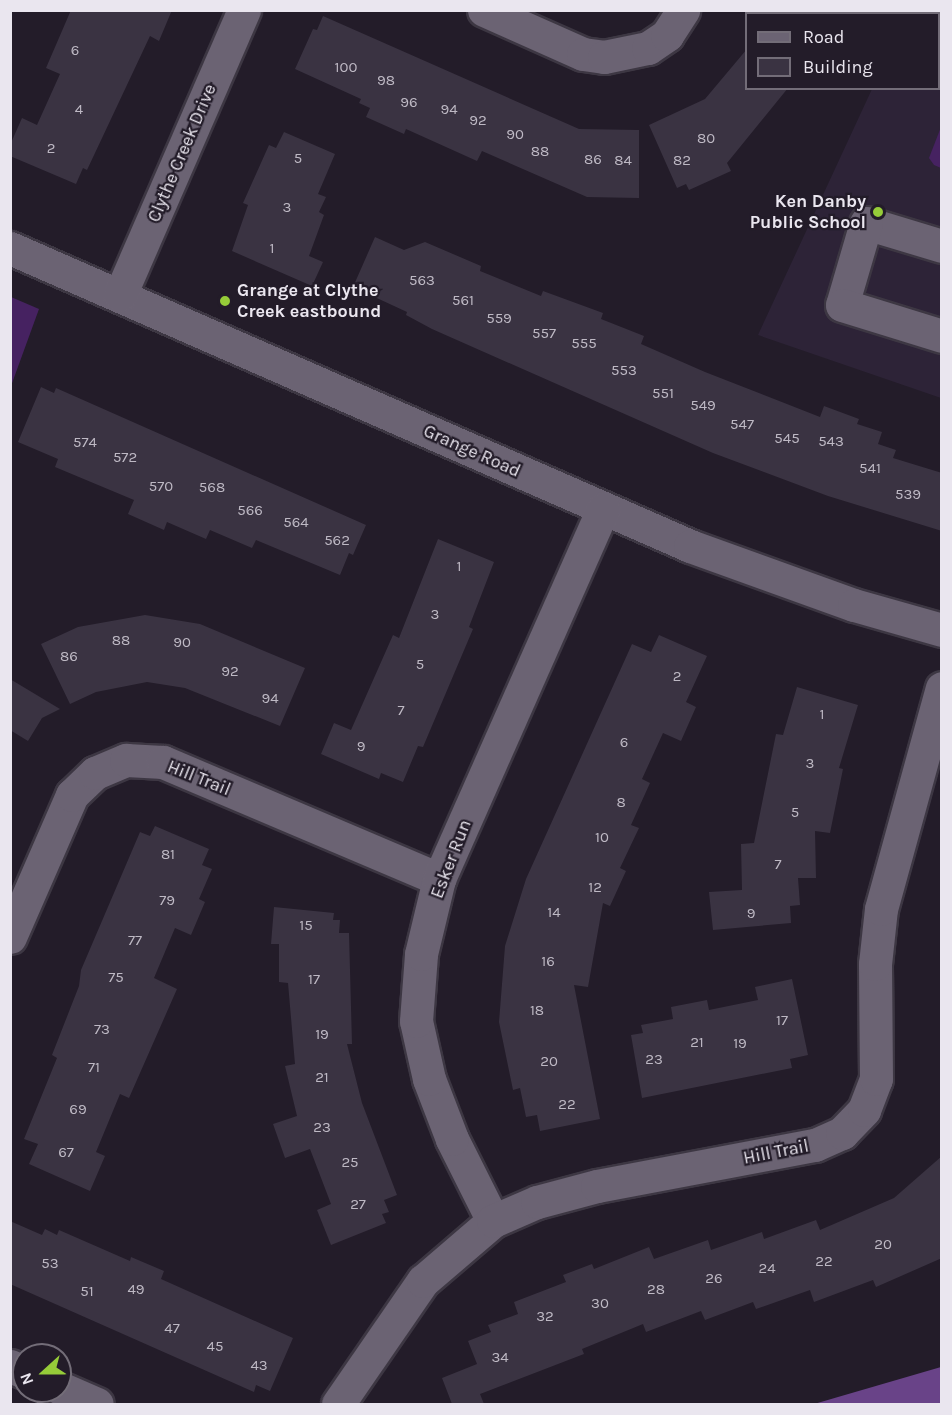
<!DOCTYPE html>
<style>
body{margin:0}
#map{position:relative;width:952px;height:1415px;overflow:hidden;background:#231c29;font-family:Karla,sans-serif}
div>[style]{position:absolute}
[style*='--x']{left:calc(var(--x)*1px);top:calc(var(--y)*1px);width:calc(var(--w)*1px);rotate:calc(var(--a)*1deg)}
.built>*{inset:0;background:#2d2337}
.green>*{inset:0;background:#462261}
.forest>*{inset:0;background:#694388}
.building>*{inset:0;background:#3a3342}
.roads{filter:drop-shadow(2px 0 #3d3743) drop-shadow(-2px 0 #3d3743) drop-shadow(0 2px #3d3743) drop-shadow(0 -2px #3d3743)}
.minor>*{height:33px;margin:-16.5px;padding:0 16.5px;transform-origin:16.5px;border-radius:16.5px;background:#6b6373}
.dots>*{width:16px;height:16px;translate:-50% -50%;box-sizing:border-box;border:3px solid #231c29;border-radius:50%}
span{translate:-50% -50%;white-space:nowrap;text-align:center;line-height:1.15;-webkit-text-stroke:4.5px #231c29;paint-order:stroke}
.number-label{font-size:15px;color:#beb9c4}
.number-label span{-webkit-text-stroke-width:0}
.street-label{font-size:18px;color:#eae6ef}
.poi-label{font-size:18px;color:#eae6ef;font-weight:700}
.right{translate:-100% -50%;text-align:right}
.left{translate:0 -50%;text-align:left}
.frame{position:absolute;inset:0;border:12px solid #eae6ef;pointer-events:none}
.legend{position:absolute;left:745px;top:12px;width:195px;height:78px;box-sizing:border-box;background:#231c29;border:2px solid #736d78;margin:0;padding:8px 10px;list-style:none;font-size:18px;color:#eae6ef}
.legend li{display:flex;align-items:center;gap:12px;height:30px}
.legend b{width:30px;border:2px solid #736d78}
.north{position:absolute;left:12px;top:1343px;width:60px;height:60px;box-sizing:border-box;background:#231c29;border:2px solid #736d78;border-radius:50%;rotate:249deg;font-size:16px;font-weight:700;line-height:24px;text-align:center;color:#eae6ef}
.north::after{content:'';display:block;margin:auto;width:21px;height:27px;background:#96cc39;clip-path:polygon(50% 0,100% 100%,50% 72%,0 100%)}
</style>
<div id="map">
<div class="built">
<i style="clip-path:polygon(908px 11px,941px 11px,941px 398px,758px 335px,872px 89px,938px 88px,938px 14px,906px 13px)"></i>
</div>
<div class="green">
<i style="clip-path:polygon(941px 127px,941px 168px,934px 165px,929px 158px)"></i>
<i style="clip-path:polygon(11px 297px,39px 309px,11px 386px)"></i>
</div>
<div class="forest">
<i style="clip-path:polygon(941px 1367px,941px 1404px,814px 1404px)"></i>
</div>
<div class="building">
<i style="clip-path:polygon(71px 10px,172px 10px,159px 41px,150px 36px,87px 170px,83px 168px,76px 184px,10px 156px,10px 145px,22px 118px,37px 125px,60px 74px,46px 68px)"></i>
<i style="clip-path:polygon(323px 16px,579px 129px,639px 130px,639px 198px,587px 197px,482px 151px,477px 161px,406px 129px,404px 134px,366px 117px,370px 108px,359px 103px,361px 99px,295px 69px,313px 29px,317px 30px)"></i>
<i style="clip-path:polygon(747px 49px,747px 88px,788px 88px,727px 163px,731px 171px,689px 190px,686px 184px,677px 188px,649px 125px,705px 99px)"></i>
<i style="clip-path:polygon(284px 132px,335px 154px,318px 194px,326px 197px,319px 212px,324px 215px,309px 256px,323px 262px,312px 286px,232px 251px,248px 205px,243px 203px,269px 145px,276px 148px)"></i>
<i style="clip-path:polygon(375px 237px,404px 250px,425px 242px,481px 266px,480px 271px,541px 296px,543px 291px,603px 313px,601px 319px,644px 336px,641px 344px,705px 372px,820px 417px,824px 406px,859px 419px,857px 424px,882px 432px,878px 444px,896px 450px,893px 458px,942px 473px,942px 531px,828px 496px,713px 453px,432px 329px,406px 315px,407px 312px,353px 287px)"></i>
<i style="clip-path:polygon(41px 387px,54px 393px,56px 388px,366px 525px,353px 555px,349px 553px,340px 575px,256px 540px,252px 548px,210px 530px,206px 539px,167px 522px,164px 530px,128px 514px,134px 500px,55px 467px,58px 459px,18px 442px)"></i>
<i style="clip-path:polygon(438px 539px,494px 562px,469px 627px,473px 629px,423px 747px,418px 746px,403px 782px,381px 773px,379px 779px,321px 754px,334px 723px,351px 730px,393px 635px,399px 638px)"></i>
<i style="clip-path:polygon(145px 615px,200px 624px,305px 668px,280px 726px,185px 688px,147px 682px,96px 692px,70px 704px,41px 644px,78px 627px)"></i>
<i style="clip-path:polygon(659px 635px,707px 656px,686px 702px,696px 707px,681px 741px,663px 733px,642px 779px,650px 783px,631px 825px,639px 828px,620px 868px,626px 871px,610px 906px,603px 903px,588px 987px,574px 985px,600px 1119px,540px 1131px,537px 1115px,526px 1117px,520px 1088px,513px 1090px,499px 1022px,505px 946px,526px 879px,632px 644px,651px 652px)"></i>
<i style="clip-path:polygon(10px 679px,60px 709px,42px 718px,28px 741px,10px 730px)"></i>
<i style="clip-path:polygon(797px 687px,858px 705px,839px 768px,843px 769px,830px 833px,815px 831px,816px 878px,798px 878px,800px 905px,790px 906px,791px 923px,713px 930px,709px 892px,742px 890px,741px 844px,754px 843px,776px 734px,783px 735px)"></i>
<i style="clip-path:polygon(155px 826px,209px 849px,202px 865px,212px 869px,199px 899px,205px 902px,191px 935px,175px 928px,154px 978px,177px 989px,129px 1098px,120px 1094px,96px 1152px,105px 1156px,90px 1191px,29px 1164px,38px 1144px,24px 1139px,57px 1058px,52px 1055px,79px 986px,81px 970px,140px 832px,150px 836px)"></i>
<i style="clip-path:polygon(274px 907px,334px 913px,333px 920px,340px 920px,339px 933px,349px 933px,352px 1044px,347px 1044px,362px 1103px,397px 1195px,384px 1200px,389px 1212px,382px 1214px,386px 1223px,331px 1245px,317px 1210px,331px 1204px,310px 1149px,285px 1158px,273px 1124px,297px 1116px,285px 1066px,295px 1064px,288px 983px,279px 982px,279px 944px,271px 944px)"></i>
<i style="clip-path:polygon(792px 979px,808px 1055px,790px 1059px,792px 1068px,642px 1098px,631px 1035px,643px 1033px,641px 1025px,673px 1019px,671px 1007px,707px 1000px,709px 1010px,758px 1000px,755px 987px)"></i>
<i style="clip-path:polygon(942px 1156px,942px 1258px,876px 1287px,873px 1280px,814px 1302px,810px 1290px,756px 1309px,753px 1302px,705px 1320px,701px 1311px,646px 1332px,643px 1324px,582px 1349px,584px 1354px,480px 1394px,484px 1404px,452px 1404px,442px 1378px,477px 1364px,468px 1341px,491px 1332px,488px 1325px,518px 1314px,514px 1302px,566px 1282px,563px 1275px,592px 1264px,594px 1269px,649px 1247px,654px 1259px,708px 1240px,711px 1250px,762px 1232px,764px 1239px,816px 1220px,820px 1230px,894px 1198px)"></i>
<i style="clip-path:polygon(10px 1221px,42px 1235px,45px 1229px,57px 1235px,59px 1230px,130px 1261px,131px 1257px,164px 1271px,161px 1279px,293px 1338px,270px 1391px,256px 1385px,254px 1392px,10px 1284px)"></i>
</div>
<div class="roads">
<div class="minor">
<i style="--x:484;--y:10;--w:108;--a:24"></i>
<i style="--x:583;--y:54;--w:21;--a:8"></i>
<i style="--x:604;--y:57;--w:45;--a:-11.6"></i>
<i style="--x:648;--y:48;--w:23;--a:-34"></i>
<i style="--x:667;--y:35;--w:30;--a:-57"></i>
<i style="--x:942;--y:246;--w:79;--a:-163.2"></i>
<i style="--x:866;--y:223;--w:85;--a:106.3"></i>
<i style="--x:842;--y:305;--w:105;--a:17.2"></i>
<i style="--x:10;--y:248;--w:742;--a:23.66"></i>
<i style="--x:690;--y:546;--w:174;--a:19.8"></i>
<i style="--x:854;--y:605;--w:91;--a:15.9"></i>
<i style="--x:120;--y:295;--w:311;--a:-66.5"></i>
<i style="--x:10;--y:937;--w:155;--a:-66.4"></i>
<i style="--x:72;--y:795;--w:32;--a:-44"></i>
<i style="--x:95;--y:773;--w:34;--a:-23"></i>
<i style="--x:126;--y:760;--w:37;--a:3"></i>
<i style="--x:163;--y:762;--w:300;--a:23"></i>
<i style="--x:493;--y:1221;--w:92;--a:-116.6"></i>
<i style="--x:452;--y:1139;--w:64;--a:-111"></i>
<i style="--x:429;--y:1079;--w:59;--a:-102.6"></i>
<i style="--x:416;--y:1021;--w:67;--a:-85.7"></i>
<i style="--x:421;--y:954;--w:77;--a:-76.5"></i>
<i style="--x:439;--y:879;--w:405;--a:-66.1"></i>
<i style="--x:10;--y:1366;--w:15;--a:23"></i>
<i style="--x:60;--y:1388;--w:40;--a:23.4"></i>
<i style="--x:338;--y:1404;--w:150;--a:-55.4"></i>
<i style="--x:423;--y:1281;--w:92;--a:-40.6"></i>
<i style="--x:493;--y:1221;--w:48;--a:-23.4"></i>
<i style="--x:537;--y:1202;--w:62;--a:-14.9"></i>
<i style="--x:597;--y:1186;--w:222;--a:-10.7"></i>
<i style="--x:815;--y:1145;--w:30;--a:-24"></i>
<i style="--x:842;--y:1133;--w:32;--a:-46"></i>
<i style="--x:864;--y:1110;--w:33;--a:-69"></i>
<i style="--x:876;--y:1079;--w:115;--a:-90.5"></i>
<i style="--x:875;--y:964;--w:55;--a:-83.8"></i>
<i style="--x:881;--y:909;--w:229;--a:-74.6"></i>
</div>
</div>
<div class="dots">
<i style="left:878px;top:212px;background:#96cc39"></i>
<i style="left:225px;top:301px;background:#96cc39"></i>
</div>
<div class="number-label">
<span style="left:75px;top:51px">6</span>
<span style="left:346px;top:68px">100</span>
<span style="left:386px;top:81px">98</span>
<span style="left:409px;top:103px">96</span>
<span style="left:79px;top:110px">4</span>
<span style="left:449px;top:110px">94</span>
<span style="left:478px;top:121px">92</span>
<span style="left:515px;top:135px">90</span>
<span style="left:706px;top:139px">80</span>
<span style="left:51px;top:149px">2</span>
<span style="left:540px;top:152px">88</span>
<span style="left:298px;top:159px">5</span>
<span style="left:593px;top:160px">86</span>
<span style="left:623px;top:161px">84</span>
<span style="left:682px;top:161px">82</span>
<span style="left:287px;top:208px">3</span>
<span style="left:272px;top:249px">1</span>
<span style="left:422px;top:281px">563</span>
<span style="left:463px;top:301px">561</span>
<span style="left:499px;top:319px">559</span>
<span style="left:544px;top:334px">557</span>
<span style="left:584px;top:344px">555</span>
<span style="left:624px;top:371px">553</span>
<span style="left:663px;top:394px">551</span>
<span style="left:703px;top:406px">549</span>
<span style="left:742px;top:425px">547</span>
<span style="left:787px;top:439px">545</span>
<span style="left:831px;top:442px">543</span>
<span style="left:85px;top:443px">574</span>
<span style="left:125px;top:458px">572</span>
<span style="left:870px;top:469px">541</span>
<span style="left:161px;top:487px">570</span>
<span style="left:212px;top:488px">568</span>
<span style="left:908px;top:495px">539</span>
<span style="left:250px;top:511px">566</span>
<span style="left:296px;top:523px">564</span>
<span style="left:337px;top:541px">562</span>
<span style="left:459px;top:567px">1</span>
<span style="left:435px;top:615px">3</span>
<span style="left:121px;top:641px">88</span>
<span style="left:182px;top:643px">90</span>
<span style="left:69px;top:657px">86</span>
<span style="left:420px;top:665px">5</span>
<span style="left:230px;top:672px">92</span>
<span style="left:677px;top:677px">2</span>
<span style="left:270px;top:699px">94</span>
<span style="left:401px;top:711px">7</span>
<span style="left:822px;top:715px">1</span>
<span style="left:624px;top:743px">6</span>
<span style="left:361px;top:747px">9</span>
<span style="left:810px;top:764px">3</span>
<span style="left:621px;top:803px">8</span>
<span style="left:795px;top:813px">5</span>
<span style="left:602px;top:838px">10</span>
<span style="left:168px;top:855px">81</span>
<span style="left:778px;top:865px">7</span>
<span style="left:595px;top:888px">12</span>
<span style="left:167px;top:901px">79</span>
<span style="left:554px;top:913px">14</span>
<span style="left:751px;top:914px">9</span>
<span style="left:306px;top:926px">15</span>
<span style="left:135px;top:941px">77</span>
<span style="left:548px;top:962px">16</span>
<span style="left:116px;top:978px">75</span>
<span style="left:314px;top:980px">17</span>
<span style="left:537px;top:1011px">18</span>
<span style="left:782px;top:1021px">17</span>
<span style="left:102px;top:1030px">73</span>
<span style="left:322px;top:1035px">19</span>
<span style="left:697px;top:1043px">21</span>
<span style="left:740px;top:1044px">19</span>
<span style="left:654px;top:1060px">23</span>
<span style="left:549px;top:1062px">20</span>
<span style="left:94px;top:1068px">71</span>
<span style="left:322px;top:1078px">21</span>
<span style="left:567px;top:1105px">22</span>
<span style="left:78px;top:1110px">69</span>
<span style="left:322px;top:1128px">23</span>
<span style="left:66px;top:1153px">67</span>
<span style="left:350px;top:1163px">25</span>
<span style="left:358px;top:1205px">27</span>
<span style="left:883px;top:1245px">20</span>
<span style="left:824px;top:1262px">22</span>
<span style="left:50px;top:1264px">53</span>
<span style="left:767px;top:1269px">24</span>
<span style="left:714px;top:1279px">26</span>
<span style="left:136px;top:1290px">49</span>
<span style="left:656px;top:1290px">28</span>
<span style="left:87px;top:1292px">51</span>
<span style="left:600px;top:1304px">30</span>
<span style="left:545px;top:1317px">32</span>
<span style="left:172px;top:1329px">47</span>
<span style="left:215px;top:1347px">45</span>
<span style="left:500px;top:1358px">34</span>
<span style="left:259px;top:1366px">43</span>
</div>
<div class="street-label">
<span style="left:182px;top:153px;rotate:-67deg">Clythe Creek Drive</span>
<span style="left:472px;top:451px;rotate:24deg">Grange Road</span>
<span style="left:199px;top:778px;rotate:22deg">Hill Trail</span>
<span style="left:451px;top:859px;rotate:-69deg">Esker Run</span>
<span style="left:776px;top:1152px;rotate:-11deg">Hill Trail</span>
</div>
<div class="poi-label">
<span class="right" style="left:866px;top:212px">Ken Danby<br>Public School</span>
<span class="left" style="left:237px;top:301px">Grange at Clythe<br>Creek eastbound</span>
</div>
<div class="frame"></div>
<ul class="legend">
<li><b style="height:8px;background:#6b6373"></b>Road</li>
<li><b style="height:16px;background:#3a3342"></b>Building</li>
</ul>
<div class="north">N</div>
</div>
